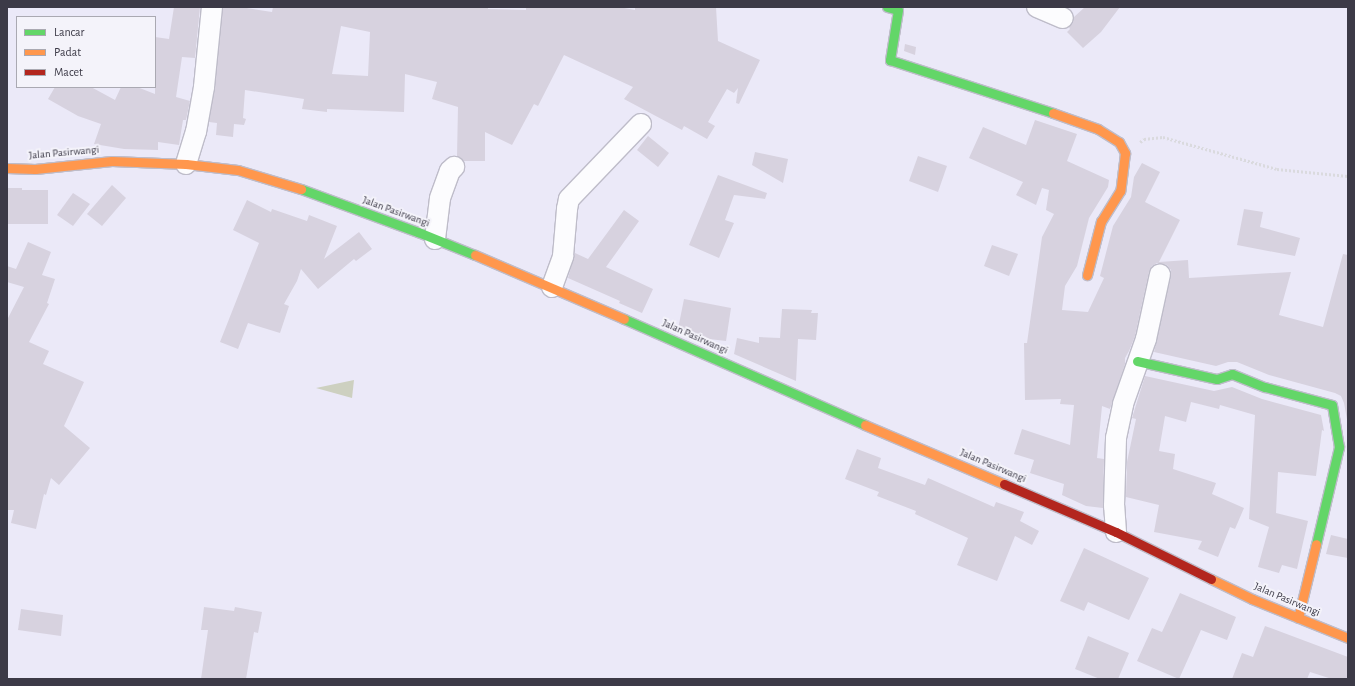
<!DOCTYPE html>
<style>
body{margin:0}
#map{position:relative;width:1355px;height:686px;overflow:hidden;background:#ebe9f8;font-family:"Alegreya Sans",sans-serif}
div>[style]{position:absolute}
[style*='--x']{left:calc(var(--x)*1px);top:calc(var(--y)*1px);width:calc(var(--w)*1px);rotate:calc(var(--a)*1deg)}
.green>*{inset:0;background:#cdd0c0}
.building>*{inset:0;background:#d7d2df}
.path>*{height:2.5px;margin-top:-1.25px;transform-origin:0;background:repeating-linear-gradient(90deg,#dadade 0 2px,transparent 0 4px)}
.roads{filter:drop-shadow(1px 0 #bebcc9) drop-shadow(-1px 0 #bebcc9) drop-shadow(0 1px #bebcc9) drop-shadow(0 -1px #bebcc9)}
.street>*{height:20px;margin:-10px;padding:0 10px;transform-origin:10px;border-radius:10px;background:#fcfcfe}
.fast>*{height:9px;margin:-4.5px;padding:0 4.5px;transform-origin:4.5px;border-radius:4.5px;background:#63d668}
.slow>*{height:9px;margin:-4.5px;padding:0 4.5px;transform-origin:4.5px;border-radius:4.5px;background:#ff974d}
.jam>*{height:9px;margin:-4.5px;padding:0 4.5px;transform-origin:4.5px;border-radius:4.5px;background:#b3261e}
span{translate:-50% -50%;white-space:nowrap;text-align:center;line-height:1.15;-webkit-text-stroke:4px #f4f3fa;paint-order:stroke}
.street-label{font-size:11px;color:#3c3a47}
.frame{position:absolute;inset:0;border:8px solid #3c3a47;pointer-events:none}
.legend{position:absolute;left:16px;top:16px;width:140px;height:72px;box-sizing:border-box;background:#f4f3fa;border:1px solid #aaa9b2;margin:0;padding:5px 7px;list-style:none;font-size:12px;color:#3c3a47}
.legend li{display:flex;align-items:center;gap:8px;height:20px}
.legend b{width:20px;border:1px solid #aaa9b2}
</style>
<div id="map">
<div class="green">
<i style="clip-path:polygon(354px 380px,352px 398px,316px 388px)"></i>
</div>
<div class="building">
<i style="clip-path:polygon(174px 7px,200px 7px,195px 58px,182px 57px,176px 97px,190px 101px,186px 120px,183px 120px,179px 145px,158px 142px,158px 150px,124px 149px,94px 144px,101px 124px,78px 116px,48px 99px,55px 87px,91px 87px,115px 100px,121px 87px,137px 87px,155px 94px,155px 37px,169px 39px)"></i>
<i style="clip-path:polygon(evenodd,223px 7px,240px 7px,272px 12px,273px 7px,488px 7px,488px 9px,526px 10px,526px 7px,619px 7px,635px 10px,635px 7px,716px 7px,718px 41px,760px 60px,739px 104px,736px 103px,738px 88px,734px 93px,727px 89px,708px 122px,715px 126px,707px 139px,684px 126px,682px 130px,624px 99px,633px 87px,564px 55px,538px 106px,534px 104px,512px 145px,485px 132px,485px 161px,463px 161px,457px 156px,458px 107px,432px 99px,437px 82px,405px 74px,404px 112px,327px 109px,327px 112px,302px 109px,304px 99px,245px 90px,243px 118px,246px 119px,244px 125px,234px 124px,233px 137px,216px 135px,217px 123px,209px 122px,215px 88px,223px 7px,341px 26px,370px 32px,368px 76px,332px 74px,341px 26px)"></i>
<i style="clip-path:polygon(1085px 7px,1120px 7px,1101px 32px,1083px 48px,1067px 32px,1070px 29px,1069px 27px,1073px 23px,1074px 17px)"></i>
<i style="clip-path:polygon(905px 44px,916px 47px,915px 55px,904px 51px)"></i>
<i style="clip-path:polygon(1035px 120px,1077px 134px,1067px 161px,1109px 180px,1108px 187px,1089px 218px,1077px 266px,1065px 286px,1062px 310px,1088px 312px,1104px 278px,1100px 276px,1113px 226px,1131px 197px,1134px 177px,1142px 163px,1160px 172px,1145px 202px,1180px 220px,1159px 262px,1188px 260px,1189px 278px,1291px 272px,1279px 315px,1323px 327px,1343px 254px,1348px 255px,1348px 425px,1344px 403px,1341px 396px,1335px 393px,1269px 375px,1237px 362px,1228px 362px,1216px 366px,1154px 352px,1171px 276px,1171px 270px,1167px 265px,1157px 263px,1152px 266px,1149px 272px,1135px 336px,1129px 351px,1125px 358px,1125px 364px,1110px 409px,1102px 406px,1097px 458px,1104px 459px,1103px 508px,1086px 506px,1062px 495px,1064px 484px,1030px 473px,1034px 460px,1014px 454px,1022px 429px,1070px 445px,1074px 405px,1060px 404px,1061px 399px,1025px 400px,1024px 343px,1027px 343px,1042px 237px,1054px 214px,1046px 210px,1049px 190px,1042px 188px,1036px 205px,1016px 195px,1023px 182px,969px 158px,983px 127px,1026px 145px)"></i>
<i style="clip-path:polygon(648px 136px,669px 153px,658px 167px,637px 150px)"></i>
<i style="clip-path:polygon(755px 152px,788px 159px,783px 183px,752px 165px)"></i>
<i style="clip-path:polygon(918px 156px,947px 166px,938px 192px,909px 181px)"></i>
<i style="clip-path:polygon(718px 175px,767px 193px,765px 199px,734px 195px,725px 220px,734px 223px,719px 258px,689px 245px)"></i>
<i style="clip-path:polygon(112px 185px,126px 198px,102px 226px,87px 214px)"></i>
<i style="clip-path:polygon(7px 188px,22px 188px,22px 190px,48px 190px,48px 224px,7px 224px)"></i>
<i style="clip-path:polygon(73px 193px,90px 204px,73px 226px,57px 215px)"></i>
<i style="clip-path:polygon(247px 200px,271px 212px,272px 209px,307px 221px,309px 215px,337px 226px,324px 259px,359px 232px,372px 249px,356px 261px,354px 259px,318px 289px,301px 269px,297px 281px,284px 304px,289px 306px,280px 333px,248px 323px,238px 349px,220px 342px,259px 243px,233px 230px)"></i>
<i style="clip-path:polygon(1244px 209px,1263px 212px,1260px 227px,1300px 238px,1295px 256px,1237px 245px)"></i>
<i style="clip-path:polygon(624px 210px,639px 221px,606px 267px,653px 289px,642px 313px,619px 303px,620px 301px,568px 278px,575px 253px,588px 259px)"></i>
<i style="clip-path:polygon(28px 242px,51px 252px,42px 275px,55px 279px,47px 303px,49px 304px,29px 342px,49px 351px,43px 364px,84px 382px,64px 426px,90px 448px,59px 485px,51px 478px,46px 495px,44px 494px,36px 529px,11px 523px,14px 510px,7px 510px,7px 320px,24px 287px,7px 282px,7px 266px,16px 269px)"></i>
<i style="clip-path:polygon(992px 245px,1018px 254px,1009px 276px,984px 266px)"></i>
<i style="clip-path:polygon(684px 299px,731px 308px,726px 341px,701px 338px,701px 339px,678px 329px)"></i>
<i style="clip-path:polygon(782px 309px,812px 310px,811px 313px,818px 313px,816px 340px,798px 339px,796px 381px,734px 354px,737px 338px,759px 343px,759px 337px,780px 338px)"></i>
<i style="clip-path:polygon(1145px 376px,1214px 391px,1232px 387px,1262px 399px,1321px 415px,1324px 431px,1322px 430px,1316px 476px,1278px 472px,1276px 513px,1308px 521px,1297px 569px,1282px 565px,1279px 573px,1258px 567px,1269px 527px,1249px 519px,1255px 415px,1220px 405px,1219px 409px,1191px 402px,1186px 422px,1165px 416px,1159px 451px,1175px 454px,1173px 469px,1216px 483px,1212px 494px,1244px 508px,1235px 529px,1230px 527px,1218px 557px,1198px 549px,1202px 541px,1154px 532px,1159px 505px,1126px 497px,1127px 462px,1136px 419px,1132px 418px)"></i>
<i style="clip-path:polygon(857px 449px,881px 458px,878px 468px,925px 485px,928px 478px,994px 507px,996px 502px,1024px 512px,1020px 521px,1039px 531px,1032px 545px,1015px 536px,997px 581px,957px 565px,968px 538px,915px 514px,916px 511px,877px 496px,879px 492px,845px 479px)"></i>
<i style="clip-path:polygon(1331px 535px,1348px 539px,1348px 558px,1326px 554px)"></i>
<i style="clip-path:polygon(1084px 548px,1149px 578px,1129px 620px,1088px 602px,1084px 611px,1060px 601px)"></i>
<i style="clip-path:polygon(1180px 593px,1236px 617px,1227px 640px,1201px 630px,1179px 679px,1137px 661px,1152px 628px,1162px 632px)"></i>
<i style="clip-path:polygon(204px 607px,234px 611px,235px 607px,262px 612px,258px 633px,254px 632px,246px 679px,201px 679px,208px 630px,201px 630px)"></i>
<i style="clip-path:polygon(21px 609px,63px 615px,61px 636px,18px 630px)"></i>
<i style="clip-path:polygon(1265px 626px,1348px 657px,1348px 679px,1332px 679px,1310px 672px,1307px 679px,1232px 679px,1242px 653px,1253px 657px)"></i>
<i style="clip-path:polygon(1088px 636px,1129px 653px,1118px 679px,1100px 679px,1075px 669px)"></i>
</div>
<div class="path">
<i style="--x:1140;--y:142;--w:5;--a:-37"></i>
<i style="--x:1144;--y:139;--w:19;--a:-6"></i>
<i style="--x:1163;--y:137;--w:118;--a:15.7"></i>
<i style="--x:1277;--y:169;--w:71;--a:5.6"></i>
</div>
<div class="roads">
<div class="street">
<i style="--x:1037;--y:7;--w:28;--a:23"></i>
<i style="--x:186;--y:164;--w:34;--a:-73"></i>
<i style="--x:196;--y:132;--w:46;--a:-79.9"></i>
<i style="--x:204;--y:87;--w:80;--a:-84.3"></i>
<i style="--x:435;--y:239;--w:41;--a:-83"></i>
<i style="--x:440;--y:198;--w:29;--a:-70"></i>
<i style="--x:450;--y:171;--w:6;--a:-45"></i>
<i style="--x:552;--y:287;--w:33;--a:-70"></i>
<i style="--x:563;--y:256;--w:47;--a:-85.1"></i>
<i style="--x:567;--y:209;--w:10;--a:-79"></i>
<i style="--x:569;--y:199;--w:104;--a:-46.2"></i>
<i style="--x:1116;--y:532;--w:26;--a:-94"></i>
<i style="--x:1114;--y:506;--w:68;--a:-88.3"></i>
<i style="--x:1116;--y:438;--w:35;--a:-78"></i>
<i style="--x:1123;--y:404;--w:69;--a:-70.5"></i>
<i style="--x:1146;--y:339;--w:66;--a:-77.8"></i>
</div>
<div class="fast">
<i style="--x:887;--y:7;--w:11;--a:15"></i>
<i style="--x:898;--y:10;--w:51;--a:99.1"></i>
<i style="--x:890;--y:60;--w:171;--a:18"></i>
<i style="--x:301;--y:189;--w:125;--a:20.2"></i>
<i style="--x:418;--y:232;--w:61;--a:22"></i>
<i style="--x:624;--y:319;--w:263;--a:23.7"></i>
<i style="--x:1137;--y:361;--w:82;--a:12.7"></i>
<i style="--x:1217;--y:379;--w:16;--a:-18"></i>
<i style="--x:1232;--y:374;--w:35;--a:22"></i>
<i style="--x:1265;--y:387;--w:69;--a:15"></i>
<i style="--x:1332;--y:405;--w:43;--a:80.5"></i>
<i style="--x:1339;--y:447;--w:100;--a:103.3"></i>
</div>
<div class="slow">
<i style="--x:1053;--y:113;--w:48;--a:19.6"></i>
<i style="--x:1098;--y:129;--w:25;--a:32"></i>
<i style="--x:1119;--y:142;--w:13;--a:61"></i>
<i style="--x:1125;--y:153;--w:38;--a:97"></i>
<i style="--x:1120;--y:191;--w:36;--a:122"></i>
<i style="--x:1101;--y:221;--w:56;--a:104.5"></i>
<i style="--x:7;--y:168;--w:28;--a:2"></i>
<i style="--x:35;--y:169;--w:77;--a:-5.9"></i>
<i style="--x:112;--y:161;--w:74;--a:2.3"></i>
<i style="--x:186;--y:164;--w:52;--a:6.6"></i>
<i style="--x:238;--y:170;--w:66;--a:16.8"></i>
<i style="--x:475;--y:255;--w:162;--a:23.2"></i>
<i style="--x:865;--y:425;--w:151;--a:23"></i>
<i style="--x:1211;--y:579;--w:46;--a:26"></i>
<i style="--x:1252;--y:599;--w:104;--a:22.1"></i>
<i style="--x:1298;--y:618;--w:76;--a:-76.3"></i>
</div>
<div class="jam">
<i style="--x:1004;--y:484;--w:122;--a:23.2"></i>
<i style="--x:1116;--y:532;--w:106;--a:26.3"></i>
</div>
</div>
<div class="street-label">
<span style="left:64px;top:153px;rotate:-5deg">Jalan Pasirwangi</span>
<span style="left:396px;top:212px;rotate:20deg">Jalan Pasirwangi</span>
<span style="left:695px;top:337px;rotate:24deg">Jalan Pasirwangi</span>
<span style="left:993px;top:466px;rotate:23deg">Jalan Pasirwangi</span>
<span style="left:1287px;top:600px;rotate:23deg">Jalan Pasirwangi</span>
</div>
<div class="frame"></div>
<ul class="legend">
<li><b style="height:5px;background:#63d668"></b>Lancar</li>
<li><b style="height:5px;background:#ff974d"></b>Padat</li>
<li><b style="height:5px;background:#b3261e"></b>Macet</li>
</ul>
</div>
